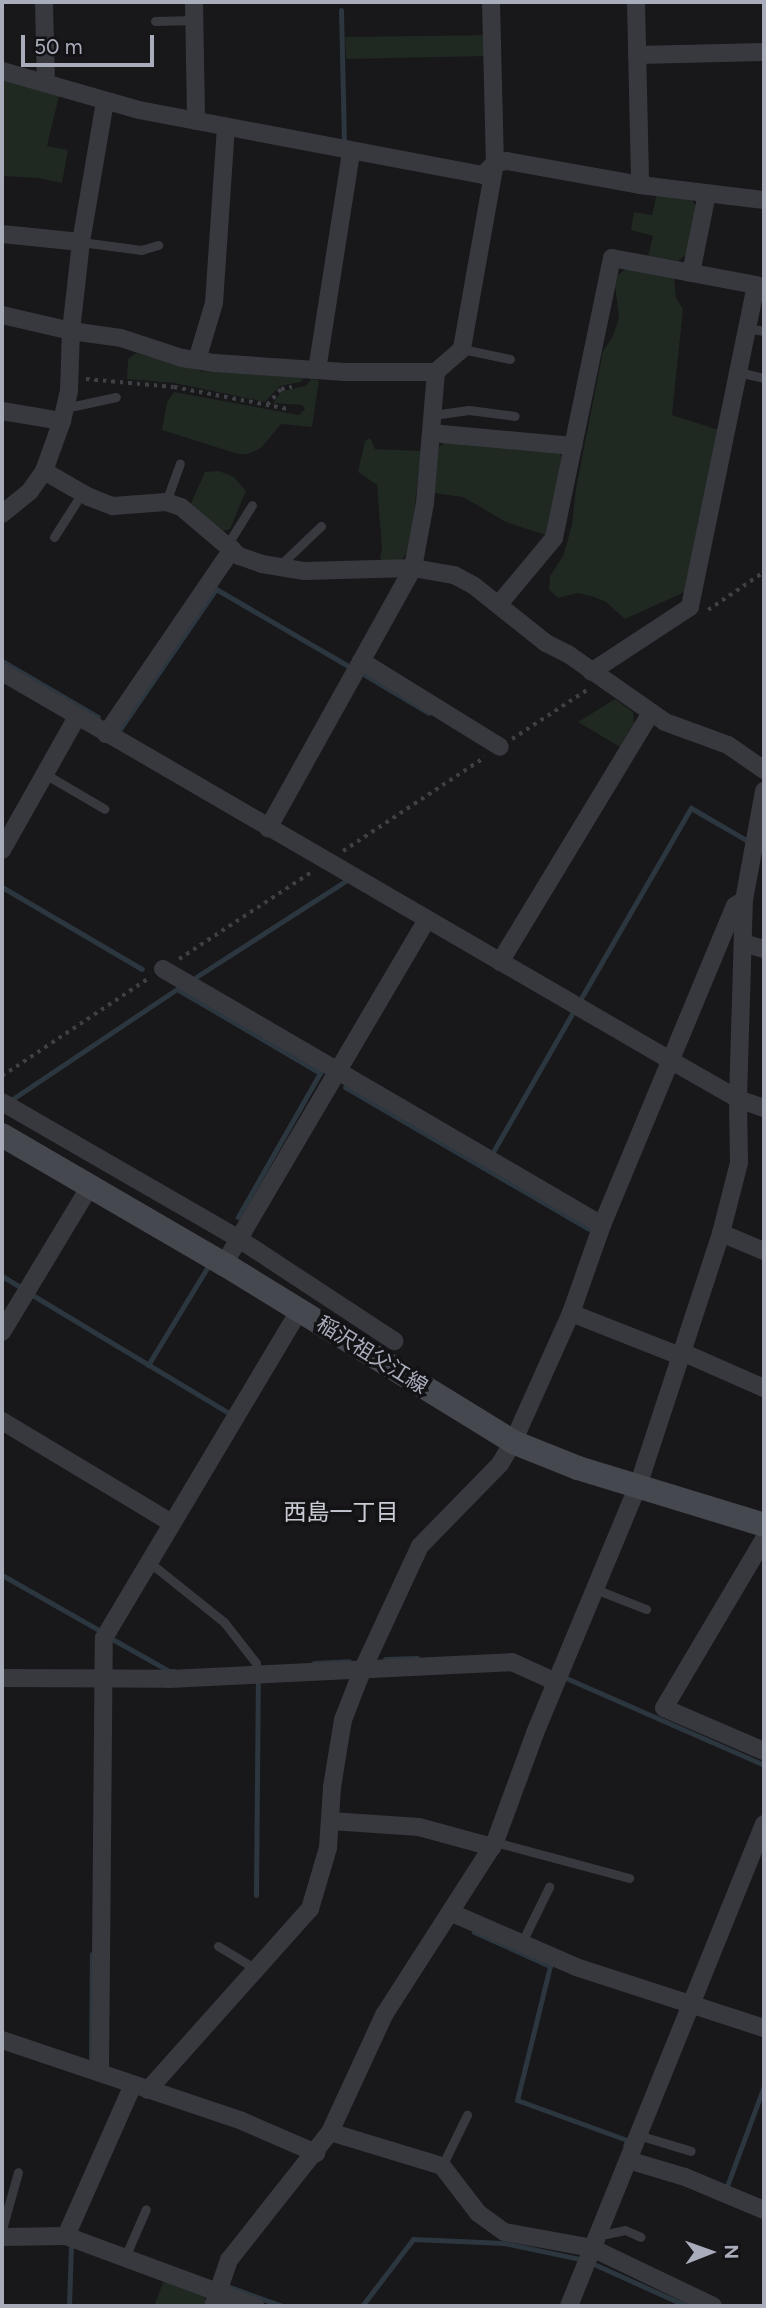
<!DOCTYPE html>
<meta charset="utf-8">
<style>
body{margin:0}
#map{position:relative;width:766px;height:2308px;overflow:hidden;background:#18171a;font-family:Figtree,"Noto Sans JP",sans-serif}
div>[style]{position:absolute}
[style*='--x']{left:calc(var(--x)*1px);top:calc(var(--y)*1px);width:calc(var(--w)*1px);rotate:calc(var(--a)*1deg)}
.green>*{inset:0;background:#1f2821}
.stream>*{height:5px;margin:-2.5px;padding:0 2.5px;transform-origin:2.5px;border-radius:2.5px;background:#2c363f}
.path>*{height:3.5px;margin-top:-1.75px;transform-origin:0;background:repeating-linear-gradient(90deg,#3e4046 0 3.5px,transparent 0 8.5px)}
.service>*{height:9px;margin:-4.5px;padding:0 4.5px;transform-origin:4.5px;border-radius:4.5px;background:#38393f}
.minor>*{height:18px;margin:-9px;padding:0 9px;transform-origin:9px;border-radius:9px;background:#38393f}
.secondary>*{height:24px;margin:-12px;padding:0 12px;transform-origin:12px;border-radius:12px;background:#46484f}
span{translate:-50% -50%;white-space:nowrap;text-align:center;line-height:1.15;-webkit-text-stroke:7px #131215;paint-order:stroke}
.street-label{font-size:21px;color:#a9adbb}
.neighbourhood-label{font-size:23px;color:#cacdd6}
.frame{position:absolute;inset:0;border:4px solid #a9adbb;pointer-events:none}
.north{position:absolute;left:675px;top:2217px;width:70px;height:70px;-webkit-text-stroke:5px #131215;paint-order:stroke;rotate:89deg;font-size:19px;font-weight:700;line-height:28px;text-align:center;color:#a9adbb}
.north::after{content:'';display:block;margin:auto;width:24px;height:32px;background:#a9adbb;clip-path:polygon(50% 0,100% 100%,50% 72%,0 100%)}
.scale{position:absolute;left:21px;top:35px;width:133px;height:32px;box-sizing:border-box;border:4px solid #a9adbb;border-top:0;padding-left:9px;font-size:21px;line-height:24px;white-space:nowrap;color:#a9adbb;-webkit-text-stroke:5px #131215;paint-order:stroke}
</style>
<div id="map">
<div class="green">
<i style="clip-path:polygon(489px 35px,490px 56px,346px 59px,345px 37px)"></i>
<i style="clip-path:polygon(4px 80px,59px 96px,47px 146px,68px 150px,62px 183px,38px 178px,2px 176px,2px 82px)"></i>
<i style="clip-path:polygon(657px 193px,690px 198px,697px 207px,686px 255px,678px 261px,648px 256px,653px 236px,631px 230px,634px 212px,652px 215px)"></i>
<i style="clip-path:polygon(627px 268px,674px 277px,676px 298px,683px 309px,672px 415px,722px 431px,689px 590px,625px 619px,606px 602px,594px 597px,578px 593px,558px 598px,549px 590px,550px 576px,563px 556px,572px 525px,576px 488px,603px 351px,613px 336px,619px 317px,615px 285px,618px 275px)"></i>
<i style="clip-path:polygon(136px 353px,201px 371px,304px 378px,301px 382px,280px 386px,265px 402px,174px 383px,127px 379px,128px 359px)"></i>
<i style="clip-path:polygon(311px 379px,319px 380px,312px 427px,281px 424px,261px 448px,248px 454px,238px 454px,162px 430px,167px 402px,174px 392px,299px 415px,305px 409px,302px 405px,273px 403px,282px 391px,306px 386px)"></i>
<i style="clip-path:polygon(370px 438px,375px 449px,421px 451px,410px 550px,401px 560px,382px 561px,380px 557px,382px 549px,377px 485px,358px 472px,365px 441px)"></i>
<i style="clip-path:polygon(446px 441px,558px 451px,563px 459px,546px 535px,506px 522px,463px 497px,433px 493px,438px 448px)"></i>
<i style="clip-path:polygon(219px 471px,234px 477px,246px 491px,230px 529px,223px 531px,198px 513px,191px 503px,205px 472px)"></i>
<i style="clip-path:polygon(615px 699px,633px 712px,634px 723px,620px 747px,578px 722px)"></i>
<i style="clip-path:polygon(165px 2278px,204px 2293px,206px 2306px,154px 2306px)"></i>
</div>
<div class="stream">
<i style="--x:341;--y:10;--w:132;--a:88.7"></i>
<i style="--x:2;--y:661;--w:111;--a:30.3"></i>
<i style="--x:365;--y:675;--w:74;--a:30.7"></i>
<i style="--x:120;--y:729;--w:170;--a:-55.6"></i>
<i style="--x:216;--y:589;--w:155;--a:30.2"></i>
<i style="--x:2;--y:887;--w:162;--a:30.4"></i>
<i style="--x:196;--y:977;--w:176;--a:-32.7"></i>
<i style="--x:580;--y:1000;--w:222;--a:-60"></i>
<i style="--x:691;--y:808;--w:64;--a:30.2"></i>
<i style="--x:345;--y:1087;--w:282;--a:30.2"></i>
<i style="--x:14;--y:1098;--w:196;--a:-33.8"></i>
<i style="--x:177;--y:989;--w:166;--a:30.4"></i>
<i style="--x:320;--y:1073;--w:166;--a:119.7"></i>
<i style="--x:494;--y:1150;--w:157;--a:-60.2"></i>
<i style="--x:2;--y:1276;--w:21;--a:31"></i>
<i style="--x:34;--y:1296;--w:227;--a:31"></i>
<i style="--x:148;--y:1365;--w:114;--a:-58.7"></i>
<i style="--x:2;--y:1575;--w:109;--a:29.6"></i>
<i style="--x:114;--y:1640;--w:63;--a:29.4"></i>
<i style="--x:169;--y:1671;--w:5;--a:0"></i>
<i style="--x:385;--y:1659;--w:32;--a:-2"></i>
<i style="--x:314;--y:1663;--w:35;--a:-3"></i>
<i style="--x:566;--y:1678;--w:216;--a:23.7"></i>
<i style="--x:256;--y:1895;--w:213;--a:-89.5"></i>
<i style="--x:474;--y:1932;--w:83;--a:24.1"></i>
<i style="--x:550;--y:1966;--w:138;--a:103.8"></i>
<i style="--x:517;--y:2100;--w:117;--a:20"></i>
<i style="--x:627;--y:2140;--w:6;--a:108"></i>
<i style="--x:91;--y:2059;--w:105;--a:-89.5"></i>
<i style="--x:727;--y:2186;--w:107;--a:-69.7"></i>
<i style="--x:596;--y:2265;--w:100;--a:24.3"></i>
<i style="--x:227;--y:2286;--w:59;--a:20"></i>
<i style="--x:69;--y:2306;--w:61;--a:-88.1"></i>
<i style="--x:362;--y:2306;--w:84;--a:-52.7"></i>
<i style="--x:413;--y:2239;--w:91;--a:2.5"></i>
<i style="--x:504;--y:2243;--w:78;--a:11.9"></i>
</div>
<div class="path">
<i style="--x:86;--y:379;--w:88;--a:5.2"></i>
<i style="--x:174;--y:387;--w:116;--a:10.9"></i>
<i style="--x:267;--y:405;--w:21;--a:-49"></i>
<i style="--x:281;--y:389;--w:11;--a:-10"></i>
<i style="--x:708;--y:610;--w:68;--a:-34.2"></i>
<i style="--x:512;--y:739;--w:90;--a:-33.2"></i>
<i style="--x:343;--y:851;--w:170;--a:-33.5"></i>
<i style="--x:179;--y:959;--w:160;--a:-33.3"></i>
<i style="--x:2;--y:1076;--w:177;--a:-33.7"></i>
</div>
<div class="service">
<i style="--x:155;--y:21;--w:40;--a:-1.4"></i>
<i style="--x:81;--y:242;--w:61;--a:7.6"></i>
<i style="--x:141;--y:250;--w:18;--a:-16"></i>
<i style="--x:747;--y:328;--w:17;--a:10"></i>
<i style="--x:462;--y:349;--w:49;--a:11.8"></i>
<i style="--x:738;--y:372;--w:27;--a:13"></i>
<i style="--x:65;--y:408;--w:52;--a:-12.2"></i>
<i style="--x:433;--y:415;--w:36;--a:-8"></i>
<i style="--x:469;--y:410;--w:46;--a:7.4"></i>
<i style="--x:166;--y:502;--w:41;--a:-70.3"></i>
<i style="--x:54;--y:537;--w:52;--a:-57.5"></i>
<i style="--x:227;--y:545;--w:47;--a:-58"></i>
<i style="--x:279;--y:566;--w:58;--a:-43.6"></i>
<i style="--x:45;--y:774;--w:69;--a:30.3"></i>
<i style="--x:149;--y:1562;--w:96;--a:38.7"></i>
<i style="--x:224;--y:1622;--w:52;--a:52"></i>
<i style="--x:256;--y:1663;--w:12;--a:85"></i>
<i style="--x:595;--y:1589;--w:55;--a:21.4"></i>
<i style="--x:495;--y:1842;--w:139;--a:15"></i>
<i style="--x:521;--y:1944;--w:64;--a:-63.8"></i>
<i style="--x:218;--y:1946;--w:44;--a:31.2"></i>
<i style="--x:638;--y:2135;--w:55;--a:16.8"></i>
<i style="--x:442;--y:2166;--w:57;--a:-63.9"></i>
<i style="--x:2;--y:2229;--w:59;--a:-74.3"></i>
<i style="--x:599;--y:2232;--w:7;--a:16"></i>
<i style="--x:606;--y:2234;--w:19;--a:-12"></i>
<i style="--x:625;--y:2230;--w:17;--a:24"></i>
<i style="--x:125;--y:2257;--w:52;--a:-66.4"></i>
</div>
<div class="minor">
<i style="--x:44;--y:2;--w:81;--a:88.6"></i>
<i style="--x:194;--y:2;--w:119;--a:89"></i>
<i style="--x:491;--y:2;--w:161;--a:88.6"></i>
<i style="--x:495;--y:163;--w:189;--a:100.1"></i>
<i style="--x:462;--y:349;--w:35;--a:139"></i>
<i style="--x:436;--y:372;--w:131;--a:94.8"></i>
<i style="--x:425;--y:503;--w:66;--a:100.5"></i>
<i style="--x:413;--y:568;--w:42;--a:9.7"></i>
<i style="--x:454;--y:575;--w:21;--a:28"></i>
<i style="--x:473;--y:585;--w:93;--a:38.5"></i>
<i style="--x:546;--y:643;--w:25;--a:27"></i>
<i style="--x:568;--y:654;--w:118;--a:35"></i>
<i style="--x:665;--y:722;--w:67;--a:20.1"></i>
<i style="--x:728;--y:745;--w:44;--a:34.8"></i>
<i style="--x:636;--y:2;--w:183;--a:88.7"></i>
<i style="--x:637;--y:55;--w:127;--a:-1.4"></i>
<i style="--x:2;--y:71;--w:142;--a:15.9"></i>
<i style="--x:139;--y:110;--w:350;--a:10.7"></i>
<i style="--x:483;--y:175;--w:17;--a:-45"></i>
<i style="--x:495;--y:163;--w:12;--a:-9"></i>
<i style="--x:507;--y:161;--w:135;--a:10.2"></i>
<i style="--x:640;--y:185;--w:125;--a:6.9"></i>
<i style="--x:2;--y:234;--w:79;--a:5.8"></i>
<i style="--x:691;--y:273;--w:81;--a:-78.6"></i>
<i style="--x:2;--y:315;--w:71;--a:13.1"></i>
<i style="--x:71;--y:331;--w:50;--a:8"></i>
<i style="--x:121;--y:338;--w:64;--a:18.2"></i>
<i style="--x:182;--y:358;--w:33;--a:9"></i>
<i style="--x:215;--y:363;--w:130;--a:4"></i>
<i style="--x:345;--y:372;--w:91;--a:0"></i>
<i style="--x:197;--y:360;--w:59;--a:-73.4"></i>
<i style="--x:214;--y:303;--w:177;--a:-86.1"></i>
<i style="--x:317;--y:370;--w:221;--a:-81.1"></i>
<i style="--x:2;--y:411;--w:61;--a:9.5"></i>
<i style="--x:431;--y:433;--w:143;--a:5.2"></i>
<i style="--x:44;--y:471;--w:52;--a:30"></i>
<i style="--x:89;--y:497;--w:26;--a:21"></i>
<i style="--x:113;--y:506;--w:53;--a:-4.3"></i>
<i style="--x:166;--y:502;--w:16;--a:18"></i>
<i style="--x:181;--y:507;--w:76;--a:40.2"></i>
<i style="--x:239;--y:556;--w:24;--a:19"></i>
<i style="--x:262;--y:564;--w:43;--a:9.5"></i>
<i style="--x:304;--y:571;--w:109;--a:-1.6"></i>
<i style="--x:413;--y:568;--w:298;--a:119.1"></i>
<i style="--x:2;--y:514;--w:36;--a:-39"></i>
<i style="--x:30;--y:491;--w:24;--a:-55"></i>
<i style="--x:44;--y:471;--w:53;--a:-70.2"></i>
<i style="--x:62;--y:421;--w:31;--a:-77"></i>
<i style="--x:69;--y:391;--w:60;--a:-88.1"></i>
<i style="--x:71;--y:331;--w:90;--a:-83.6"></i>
<i style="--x:81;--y:242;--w:142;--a:-80.3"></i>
<i style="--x:499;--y:604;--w:86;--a:-50.2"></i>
<i style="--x:554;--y:538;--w:286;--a:-78.3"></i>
<i style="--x:612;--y:258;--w:147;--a:10.6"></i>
<i style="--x:756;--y:285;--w:329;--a:101.6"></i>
<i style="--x:690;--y:607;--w:118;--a:146.7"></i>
<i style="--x:361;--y:661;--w:163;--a:31.7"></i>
<i style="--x:2;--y:672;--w:773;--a:30.15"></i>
<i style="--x:670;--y:1060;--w:78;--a:29.8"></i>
<i style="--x:738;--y:1099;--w:28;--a:19"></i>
<i style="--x:106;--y:734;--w:224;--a:-55.7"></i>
<i style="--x:2;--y:850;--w:153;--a:-60.6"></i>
<i style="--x:743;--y:943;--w:22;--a:16"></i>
<i style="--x:500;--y:962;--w:291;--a:-58.8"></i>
<i style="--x:163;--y:969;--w:508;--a:30.25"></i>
<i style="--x:2;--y:1102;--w:274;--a:30"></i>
<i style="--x:239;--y:1239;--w:186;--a:33.3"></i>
<i style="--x:721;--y:1233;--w:47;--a:22.7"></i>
<i style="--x:224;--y:1264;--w:399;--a:-59.5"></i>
<i style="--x:571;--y:1313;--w:117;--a:21.5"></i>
<i style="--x:2;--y:1332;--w:170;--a:-58.9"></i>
<i style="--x:682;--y:1352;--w:90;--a:23.7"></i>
<i style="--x:2;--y:1421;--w:198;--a:31"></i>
<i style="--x:764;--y:1539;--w:196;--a:120.6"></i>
<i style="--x:664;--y:1708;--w:109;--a:23.3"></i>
<i style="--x:2;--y:1678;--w:167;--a:0.3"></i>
<i style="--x:169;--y:1679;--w:343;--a:-2.8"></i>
<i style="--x:512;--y:1662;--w:48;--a:24.4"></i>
<i style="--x:331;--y:1821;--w:88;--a:3.9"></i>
<i style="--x:419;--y:1827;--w:76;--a:15.3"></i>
<i style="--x:452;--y:1913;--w:135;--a:23.5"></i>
<i style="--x:576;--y:1967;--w:198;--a:18"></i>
<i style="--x:2;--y:2040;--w:253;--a:18.6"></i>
<i style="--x:242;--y:2121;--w:81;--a:23.4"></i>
<i style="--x:100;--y:2073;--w:435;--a:-89.5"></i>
<i style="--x:104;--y:1638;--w:381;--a:-59.2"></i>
<i style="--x:148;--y:2090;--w:243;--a:-48.2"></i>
<i style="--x:310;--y:1909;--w:64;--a:-73.6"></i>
<i style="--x:328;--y:1848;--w:61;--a:-86.2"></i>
<i style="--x:332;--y:1787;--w:68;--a:-80.7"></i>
<i style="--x:343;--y:1720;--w:53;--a:-68.8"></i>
<i style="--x:362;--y:1671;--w:138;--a:-65.1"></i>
<i style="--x:420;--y:1546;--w:115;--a:-45.7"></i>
<i style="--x:500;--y:1464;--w:26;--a:-59"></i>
<i style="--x:513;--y:1442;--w:141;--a:-65.8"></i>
<i style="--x:571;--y:1313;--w:93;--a:-70.6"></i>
<i style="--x:602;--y:1225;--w:346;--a:-67.4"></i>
<i style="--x:735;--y:906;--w:11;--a:-34"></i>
<i style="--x:330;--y:2132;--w:117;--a:16.9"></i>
<i style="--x:442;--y:2166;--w:59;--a:52.5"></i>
<i style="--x:478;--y:2213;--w:32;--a:36"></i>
<i style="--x:504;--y:2232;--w:89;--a:10.3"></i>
<i style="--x:592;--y:2248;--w:134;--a:25.6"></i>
<i style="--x:628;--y:2160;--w:59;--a:16.6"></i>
<i style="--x:685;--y:2177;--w:86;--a:22.7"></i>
<i style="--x:66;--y:2236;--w:165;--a:-66.1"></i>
<i style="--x:2;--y:2237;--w:64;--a:-0.9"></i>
<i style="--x:66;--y:2236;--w:202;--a:20.3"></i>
<i style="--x:213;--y:2306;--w:49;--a:-70.8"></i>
<i style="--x:229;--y:2260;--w:163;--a:-51.7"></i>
<i style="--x:330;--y:2132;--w:129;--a:-65.2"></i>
<i style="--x:384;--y:2015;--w:206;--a:-57.3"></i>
<i style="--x:495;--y:1842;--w:116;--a:-69.8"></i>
<i style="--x:535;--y:1733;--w:268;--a:-67.4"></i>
<i style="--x:638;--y:1486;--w:266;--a:-71.8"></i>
<i style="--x:721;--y:1233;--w:72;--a:-75.6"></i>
<i style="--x:739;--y:1163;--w:64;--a:-90.9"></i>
<i style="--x:738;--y:1099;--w:199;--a:-88.3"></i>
<i style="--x:744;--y:900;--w:111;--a:-79.6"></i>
<i style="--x:569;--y:2306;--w:520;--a:-67.97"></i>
</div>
<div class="secondary">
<i style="--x:2;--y:1135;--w:257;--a:30.2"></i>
<i style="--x:224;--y:1264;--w:339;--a:31.6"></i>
<i style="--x:513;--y:1442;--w:70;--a:21.8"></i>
<i style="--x:578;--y:1468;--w:195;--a:17"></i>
</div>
<div class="street-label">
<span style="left:372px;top:1355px;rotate:32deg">稲沢祖父江線</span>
</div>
<div class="neighbourhood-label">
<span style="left:341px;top:1512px">西島一丁目</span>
</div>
<div class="frame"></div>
<div class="north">N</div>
<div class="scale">50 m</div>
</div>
